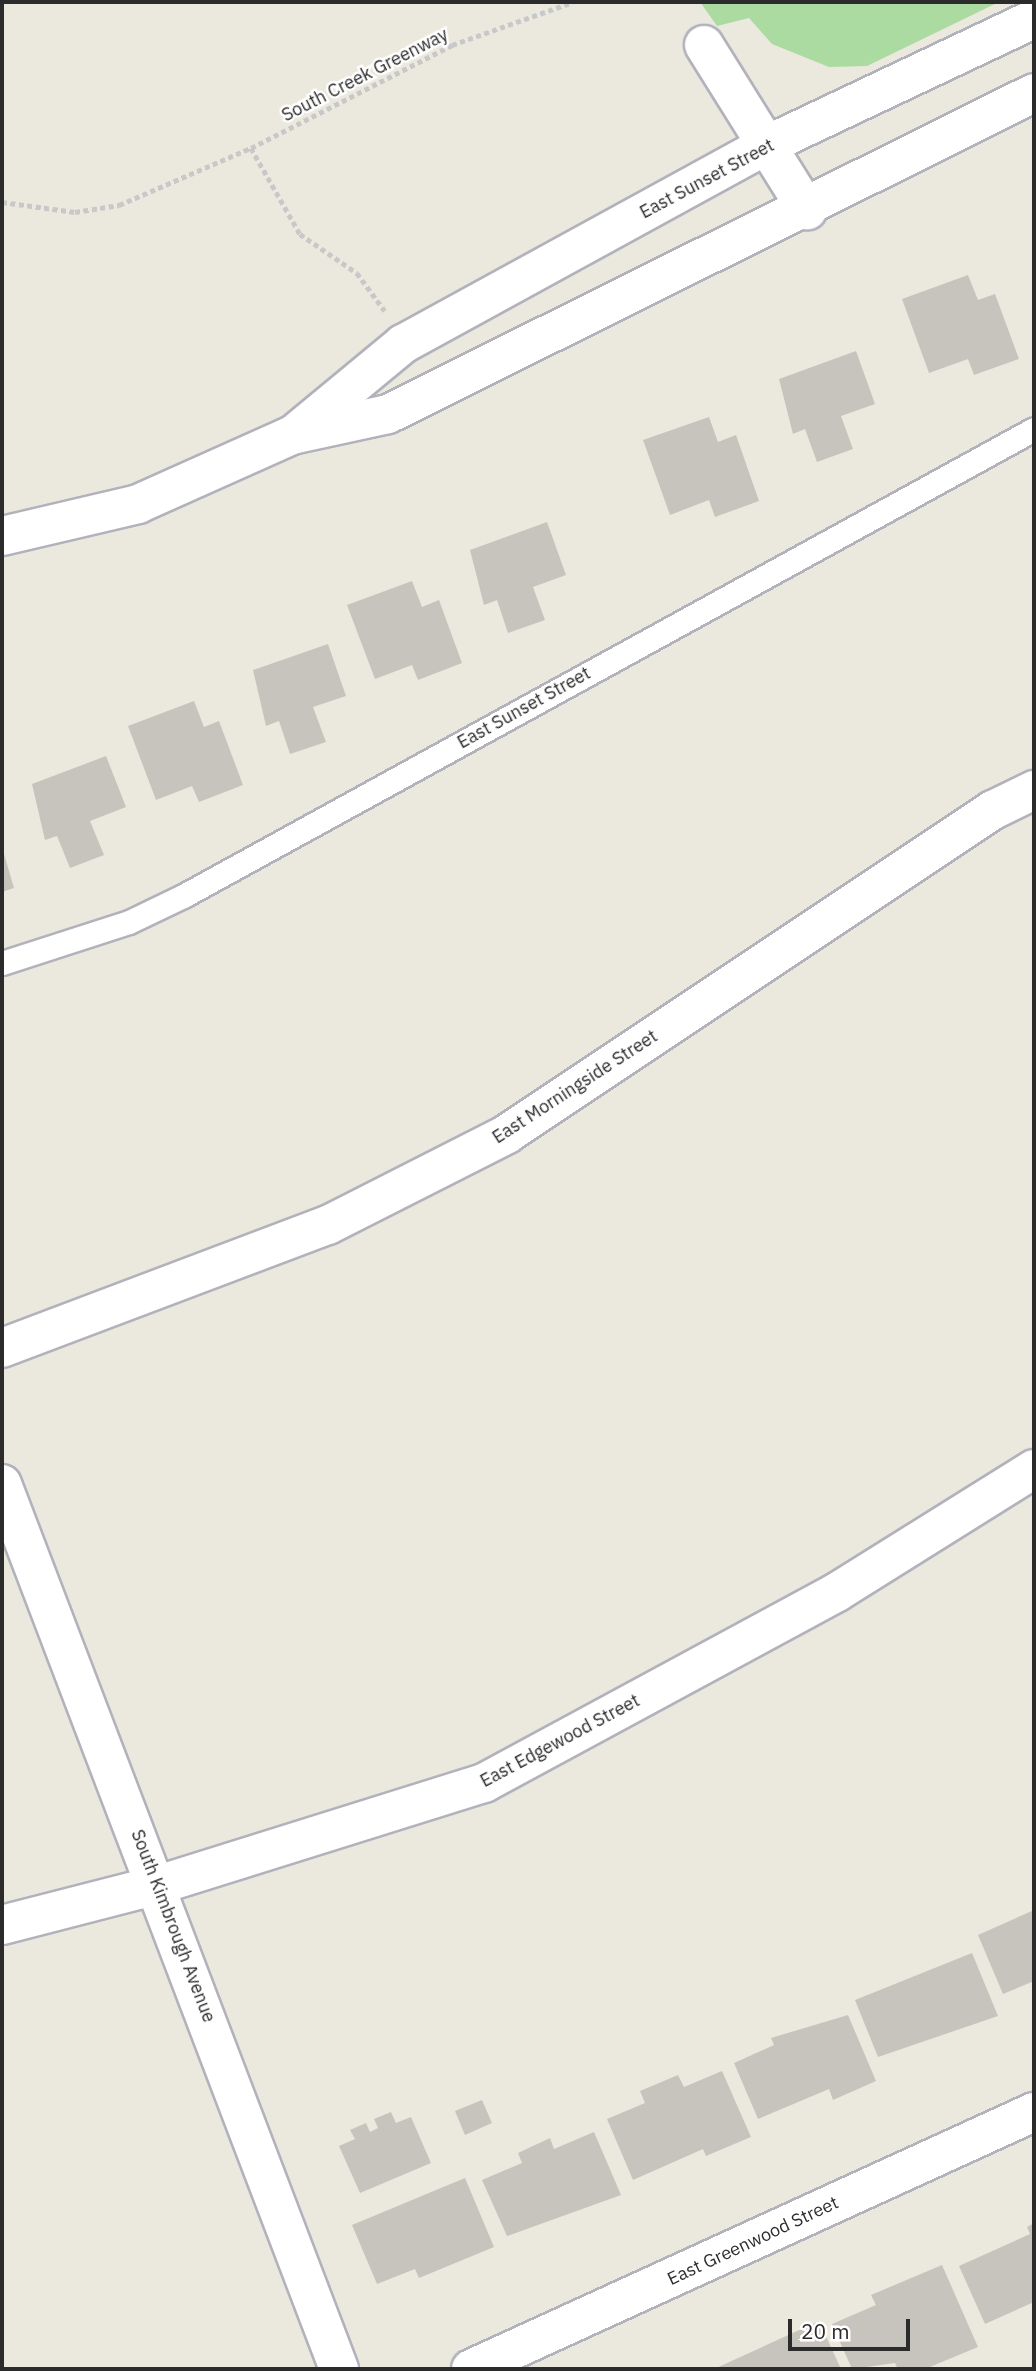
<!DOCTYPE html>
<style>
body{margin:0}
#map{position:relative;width:1036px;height:2371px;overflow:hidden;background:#ebe8de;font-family:"IBM Plex Sans",sans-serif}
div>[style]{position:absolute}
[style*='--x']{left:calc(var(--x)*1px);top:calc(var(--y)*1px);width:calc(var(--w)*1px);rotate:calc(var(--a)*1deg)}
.green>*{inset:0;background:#abdba1}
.building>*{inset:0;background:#c7c4be}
.path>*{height:4.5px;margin-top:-2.25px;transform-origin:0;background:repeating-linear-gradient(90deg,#c8c8c8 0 5px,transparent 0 8.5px)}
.roads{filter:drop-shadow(2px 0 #b2b2bd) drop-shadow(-2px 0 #b2b2bd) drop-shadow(0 2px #b2b2bd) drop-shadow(0 -2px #b2b2bd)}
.lane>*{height:23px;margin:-11.5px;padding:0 11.5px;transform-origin:11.5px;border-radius:11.5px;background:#fff}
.street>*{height:38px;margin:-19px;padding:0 19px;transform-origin:19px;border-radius:19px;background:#fff}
.secondary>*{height:38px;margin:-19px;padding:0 19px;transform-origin:19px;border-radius:19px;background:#fff}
span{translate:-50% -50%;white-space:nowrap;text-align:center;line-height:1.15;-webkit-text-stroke:5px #fff;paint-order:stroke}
.street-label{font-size:18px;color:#2b2b2b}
.frame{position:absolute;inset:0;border:4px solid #2b2b2b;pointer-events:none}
.scale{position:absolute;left:788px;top:2319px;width:122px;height:32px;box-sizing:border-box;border:4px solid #2b2b2b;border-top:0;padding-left:9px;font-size:21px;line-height:24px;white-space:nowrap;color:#2b2b2b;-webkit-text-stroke:5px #fff;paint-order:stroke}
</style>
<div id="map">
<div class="green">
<i style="clip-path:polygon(700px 2px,999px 2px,867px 66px,829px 67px,772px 44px,749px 18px,717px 26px)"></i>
</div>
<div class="building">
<i style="clip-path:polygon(968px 275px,978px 300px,995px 294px,1019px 359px,974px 375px,968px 359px,929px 373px,902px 299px)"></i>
<i style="clip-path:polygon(856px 351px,875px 404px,841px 416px,853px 449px,817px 462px,805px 429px,793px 434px,779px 379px)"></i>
<i style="clip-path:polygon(709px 417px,718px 442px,736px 435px,759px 501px,715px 517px,709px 500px,670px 515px,643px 440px)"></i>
<i style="clip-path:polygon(547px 522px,566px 575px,533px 587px,545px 620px,508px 633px,497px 600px,484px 605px,470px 550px)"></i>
<i style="clip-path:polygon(412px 581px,422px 607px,439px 600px,462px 663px,418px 680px,412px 665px,375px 679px,347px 605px)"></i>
<i style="clip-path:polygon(328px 644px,346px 696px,313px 707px,326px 742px,290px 754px,279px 721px,266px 726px,253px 670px)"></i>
<i style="clip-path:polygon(194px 701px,204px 727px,219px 721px,243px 785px,199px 802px,192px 786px,156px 800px,128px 726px)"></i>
<i style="clip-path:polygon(106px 756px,126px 807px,90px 821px,104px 855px,70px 868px,57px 836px,45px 840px,32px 784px)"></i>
<i style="clip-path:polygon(2px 847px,14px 888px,2px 892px)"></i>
<i style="clip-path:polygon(1034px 1910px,1034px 1981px,1003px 1994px,978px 1935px)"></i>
<i style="clip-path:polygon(972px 1953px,998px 2016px,878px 2057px,855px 2000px)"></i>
<i style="clip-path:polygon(848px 2015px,876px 2081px,833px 2100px,829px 2089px,758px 2119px,734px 2063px,774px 2045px,771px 2038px)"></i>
<i style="clip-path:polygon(722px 2071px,751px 2137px,706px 2156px,703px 2149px,633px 2180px,607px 2119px,645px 2103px,640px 2091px,678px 2075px,684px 2087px)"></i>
<i style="clip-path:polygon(482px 2100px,492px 2123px,465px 2135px,455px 2111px)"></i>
<i style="clip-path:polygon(391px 2112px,396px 2123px,411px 2117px,431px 2163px,360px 2193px,339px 2146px,355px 2139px,350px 2130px,366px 2123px,370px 2132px,378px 2128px,374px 2119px)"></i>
<i style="clip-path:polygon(594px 2132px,621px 2195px,507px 2236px,482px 2180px,522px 2163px,518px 2153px,550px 2138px,554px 2149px)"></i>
<i style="clip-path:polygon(465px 2178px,494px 2247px,419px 2278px,415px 2269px,377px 2284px,352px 2225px)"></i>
<i style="clip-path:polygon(1034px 2223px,1034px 2302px,985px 2324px,959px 2266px,1030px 2234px,1027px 2227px)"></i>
<i style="clip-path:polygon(942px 2265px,978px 2347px,925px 2369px,898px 2369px,895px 2363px,852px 2369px,832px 2324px,876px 2305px,871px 2295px)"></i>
<i style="clip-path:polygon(819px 2321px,841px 2369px,714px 2369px)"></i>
</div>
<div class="path">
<i style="--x:251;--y:148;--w:99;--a:60.3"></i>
<i style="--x:300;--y:234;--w:69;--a:34.4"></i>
<i style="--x:357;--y:273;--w:47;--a:53.6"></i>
<i style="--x:2;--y:202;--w:74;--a:7.8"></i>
<i style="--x:75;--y:212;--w:45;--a:-9"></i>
<i style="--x:119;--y:205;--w:144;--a:-23.4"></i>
<i style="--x:251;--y:148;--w:226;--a:-27.1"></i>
<i style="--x:452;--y:45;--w:128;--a:-19.6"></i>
</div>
<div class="roads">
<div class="lane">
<i style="--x:2;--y:963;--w:133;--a:-17.9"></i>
<i style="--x:129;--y:922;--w:62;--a:-25.7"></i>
<i style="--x:185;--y:895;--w:968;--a:-28.76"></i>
</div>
<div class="street">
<i style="--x:704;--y:45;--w:195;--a:58"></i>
<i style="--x:2;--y:1348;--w:348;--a:-20.7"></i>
<i style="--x:328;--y:1225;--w:201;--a:-26.9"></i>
<i style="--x:507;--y:1134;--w:584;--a:-33.69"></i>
<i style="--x:993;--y:810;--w:46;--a:-26"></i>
<i style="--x:2;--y:1484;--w:947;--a:69.15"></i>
<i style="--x:2;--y:1925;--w:161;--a:-14.4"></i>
<i style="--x:158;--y:1885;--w:342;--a:-17.4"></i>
<i style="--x:484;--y:1783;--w:401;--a:-28.4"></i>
<i style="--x:837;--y:1592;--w:232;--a:-32"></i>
<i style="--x:471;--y:2369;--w:619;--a:-24.54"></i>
</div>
<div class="secondary">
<i style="--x:299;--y:430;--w:135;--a:-39.6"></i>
<i style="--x:403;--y:344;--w:415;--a:-28.7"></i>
<i style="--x:767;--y:145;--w:295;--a:-25.3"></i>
<i style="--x:2;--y:536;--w:140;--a:-13.2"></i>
<i style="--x:138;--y:504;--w:169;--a:-24.1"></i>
<i style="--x:292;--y:435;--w:98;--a:-12.3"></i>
<i style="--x:388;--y:414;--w:721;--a:-26.42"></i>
</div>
</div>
<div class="street-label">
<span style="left:365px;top:75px;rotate:-27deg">South Creek Greenway</span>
<span style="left:707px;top:179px;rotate:-28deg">East Sunset Street</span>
<span style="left:524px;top:708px;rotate:-29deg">East Sunset Street</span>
<span style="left:575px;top:1087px;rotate:-33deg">East Morningside Street</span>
<span style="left:560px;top:1741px;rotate:-28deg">East Edgewood Street</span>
<span style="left:173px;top:1926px;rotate:69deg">South Kimbrough Avenue</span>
<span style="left:753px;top:2241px;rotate:-25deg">East Greenwood Street</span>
</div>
<div class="frame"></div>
<div class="scale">20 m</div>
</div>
